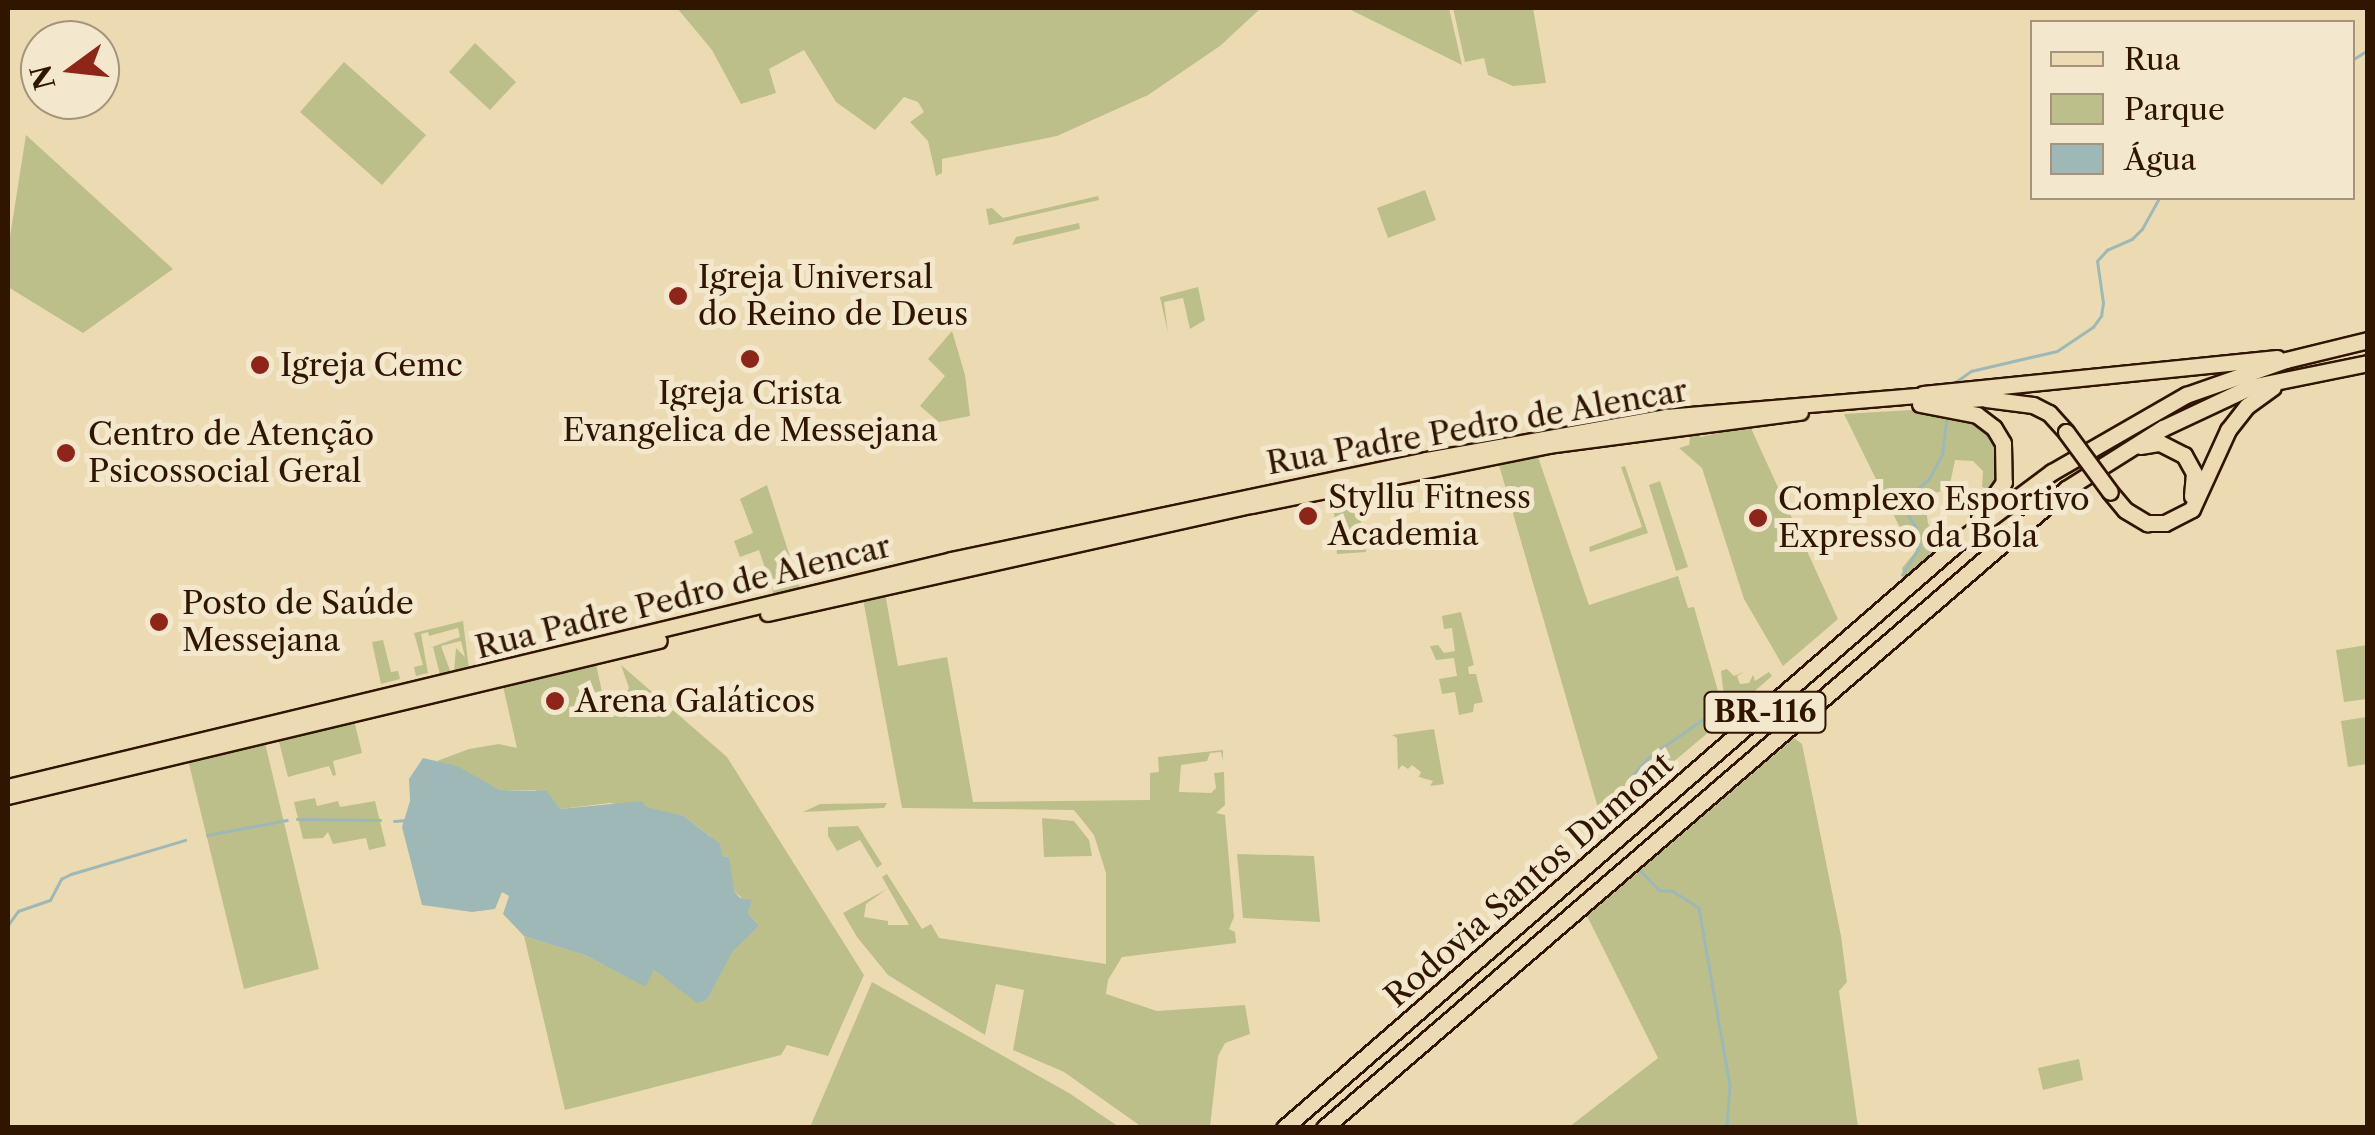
<!DOCTYPE html>
<meta charset="utf-8">
<style>
body{margin:0}
#map{position:relative;width:2375px;height:1135px;overflow:hidden;background:#ecdbb2;font-family:"Libre Caslon Text",serif}
div>[style]{position:absolute}
[style*='--x']{left:calc(var(--x)*1px);top:calc(var(--y)*1px);width:calc(var(--w)*1px);rotate:calc(var(--a)*1deg)}
.green>*{inset:0;background:#bcbf89}
.water>*{inset:0;background:#9eb8b8}
.stream>*{height:2.5px;margin:-1.25px;padding:0 1.25px;transform-origin:1.25px;border-radius:1.25px;background:#9eb8b8}
.roads{filter:drop-shadow(2px 0 #301500) drop-shadow(-2px 0 #301500) drop-shadow(0 2px #301500) drop-shadow(0 -2px #301500)}
.major>*{height:14px;margin:-7px;padding:0 7px;transform-origin:7px;border-radius:7px;background:#ecdbb2}
.highway>*{height:15px;margin:-7.5px;padding:0 7.5px;transform-origin:7.5px;border-radius:7.5px;background:#ecdbb2}
.bridges{filter:drop-shadow(2px 0 #301500) drop-shadow(-2px 0 #301500) drop-shadow(0 2px #301500) drop-shadow(0 -2px #301500)}
.highway-bridge>*{height:15px;margin:-7.5px;padding:0 7.5px;transform-origin:7.5px;border-radius:7.5px;background:#ecdbb2}
.dots>*{width:28px;height:28px;translate:-50% -50%;box-sizing:border-box;border:5px solid #f3e8cd;border-radius:50%}
span{translate:-50% -50%;white-space:nowrap;text-align:center;line-height:1.15;-webkit-text-stroke:10px #f3e8cd;paint-order:stroke}
.shield-label span{padding:2px 8px;background:#f3e8cd;border:2px solid;border-radius:8px;-webkit-text-stroke-width:0}
.shield-label{font-size:30px;color:#301500;font-weight:700}
.poi-label{font-size:32px;color:#301500}
.left{translate:0 -50%;text-align:left}
.street-label{font-size:32px;color:#301500}
.frame{position:absolute;inset:0;border:10px solid #301500;pointer-events:none}
.legend{position:absolute;left:2030px;top:20px;width:325px;height:180px;box-sizing:border-box;background:#f3e8cd;border:2px solid #a5947b;margin:0;padding:12px 18px;list-style:none;font-size:30px;color:#301500}
.legend li{display:flex;align-items:center;gap:20px;height:50px}
.legend b{width:50px;border:2px solid #a5947b}
.north{position:absolute;left:20px;top:20px;width:100px;height:100px;box-sizing:border-box;background:#f3e8cd;border:2px solid #a5947b;border-radius:50%;rotate:255deg;font-size:28px;font-weight:700;line-height:40px;text-align:center;color:#301500}
.north::after{content:'';display:block;margin:auto;width:35px;height:45px;background:#8f2418;clip-path:polygon(50% 0,100% 100%,50% 72%,0 100%)}
</style>
<div id="map">
<div class="green">
<i style="clip-path:polygon(677px 8px,1261px 8px,1220px 46px,1148px 95px,1057px 136px,942px 159px,942px 173px,936px 176px,928px 141px,910px 122px,924px 112px,918px 102px,904px 97px,875px 130px,836px 102px,804px 50px,769px 69px,776px 93px,741px 104px,712px 50px)"></i>
<i style="clip-path:polygon(1347px 8px,1449px 8px,1462px 65px)"></i>
<i style="clip-path:polygon(1453px 8px,1533px 8px,1546px 83px,1513px 86px,1488px 75px,1484px 58px,1465px 62px)"></i>
<i style="clip-path:polygon(475px 43px,516px 82px,490px 110px,449px 72px)"></i>
<i style="clip-path:polygon(344px 62px,426px 135px,382px 185px,300px 112px)"></i>
<i style="clip-path:polygon(26px 135px,173px 269px,83px 333px,8px 287px,8px 249px)"></i>
<i style="clip-path:polygon(1425px 190px,1436px 220px,1388px 238px,1377px 208px)"></i>
<i style="clip-path:polygon(1098px 196px,1099px 200px,989px 225px,986px 209px,992px 208px,1003px 218px)"></i>
<i style="clip-path:polygon(1079px 223px,1080px 229px,1012px 245px,1016px 237px)"></i>
<i style="clip-path:polygon(1198px 287px,1205px 320px,1190px 329px,1183px 298px,1164px 302px,1168px 333px,1160px 297px)"></i>
<i style="clip-path:polygon(952px 331px,965px 375px,970px 416px,939px 422px,920px 406px,945px 376px,928px 359px)"></i>
<i style="clip-path:polygon(1911px 410px,1963px 413px,1999px 441px,2001px 475px,1989px 490px,1982px 487px,1983px 471px,1973px 461px,1955px 460px,1949px 489px,1924px 496px,1928px 523px,1938px 549px,1904px 577px,1902px 568px,1916px 551px,1914px 531px,1901px 530px,1844px 414px)"></i>
<i style="clip-path:polygon(1750px 426px,1838px 619px,1783px 666px,1744px 599px,1702px 468px,1679px 448px,1689px 445px,1691px 431px,1701px 437px)"></i>
<i style="clip-path:polygon(1538px 457px,1589px 605px,1678px 576px,1688px 608px,1694px 607px,1720px 698px,1728px 710px,1723px 720px,1602px 822px,1499px 465px)"></i>
<i style="clip-path:polygon(1625px 466px,1648px 533px,1590px 552px,1589px 547px,1642px 527px,1621px 467px)"></i>
<i style="clip-path:polygon(1660px 481px,1688px 567px,1676px 571px,1649px 485px)"></i>
<i style="clip-path:polygon(767px 485px,800px 588px,774px 595px,759px 550px,740px 557px,734px 541px,753px 533px,740px 499px)"></i>
<i style="clip-path:polygon(1356px 493px,1366px 552px,1337px 554px,1333px 497px)"></i>
<i style="clip-path:polygon(885px 593px,898px 666px,947px 657px,973px 802px,1150px 800px,1150px 773px,1159px 772px,1158px 757px,1223px 750px,1223px 760px,1221px 752px,1210px 753px,1207px 761px,1181px 765px,1179px 792px,1211px 793px,1216px 788px,1214px 773px,1224px 772px,1225px 805px,1216px 813px,1225px 815px,1234px 917px,1229px 929px,1235px 932px,1236px 943px,1122px 957px,1108px 980px,1106px 994px,1157px 1011px,1245px 1005px,1250px 1034px,1225px 1043px,1218px 1056px,1210px 1127px,1142px 1127px,1064px 1072px,1013px 1050px,1024px 990px,996px 984px,985px 1035px,888px 975px,857px 937px,843px 913px,887px 889px,866px 904px,864px 917px,888px 921px,888px 925px,909px 925px,882px 877px,887px 874px,922px 929px,931px 924px,939px 938px,1106px 964px,1106px 873px,1094px 835px,1074px 810px,902px 808px,863px 599px)"></i>
<i style="clip-path:polygon(1461px 612px,1474px 665px,1468px 667px,1469px 674px,1476px 674px,1483px 702px,1474px 704px,1473px 712px,1459px 715px,1455px 692px,1442px 694px,1439px 679px,1457px 676px,1454px 658px,1436px 660px,1430px 646px,1438px 645px,1444px 653px,1455px 651px,1452px 628px,1444px 629px,1442px 616px)"></i>
<i style="clip-path:polygon(463px 621px,469px 669px,454px 672px,456px 648px,465px 657px,461px 641px,441px 646px,451px 673px,440px 675px,433px 647px,429px 648px,460px 637px,458px 628px,429px 636px,428px 632px,421px 634px,428px 673px,416px 676px,414px 667px,423px 665px,414px 633px)"></i>
<i style="clip-path:polygon(383px 640px,391px 672px,398px 671px,400px 679px,381px 684px,372px 642px)"></i>
<i style="clip-path:polygon(2367px 645px,2367px 699px,2344px 702px,2336px 650px)"></i>
<i style="clip-path:polygon(596px 664px,607px 715px,621px 704px,629px 688px,621px 665px,727px 757px,864px 975px,828px 1056px,787px 1045px,781px 1055px,565px 1110px,524px 936px,587px 956px,644px 986px,654px 970px,684px 992px,707px 1000px,733px 950px,759px 926px,748px 913px,751px 900px,745px 901px,734px 891px,727px 870px,729px 857px,722px 856px,710px 836px,684px 816px,610px 803px,560px 809px,535px 790px,500px 790px,437px 761px,469px 749px,499px 744px,517px 748px,503px 686px)"></i>
<i style="clip-path:polygon(1727px 669px,1734px 676px,1744px 672px,1737px 676px,1740px 684px,1749px 683px,1753px 675px,1755px 681px,1769px 672px,1772px 676px,1734px 709px,1723px 689px,1721px 671px)"></i>
<i style="clip-path:polygon(2367px 717px,2367px 764px,2348px 767px,2341px 721px)"></i>
<i style="clip-path:polygon(354px 720px,362px 753px,333px 761px,336px 775px,333px 776px,329px 766px,288px 777px,278px 738px)"></i>
<i style="clip-path:polygon(1434px 729px,1444px 784px,1430px 786px,1433px 781px,1419px 777px,1421px 772px,1412px 765px,1408px 769px,1402px 765px,1398px 770px,1397px 738px,1392px 735px)"></i>
<i style="clip-path:polygon(1794px 738px,1802px 744px,1841px 936px,1847px 982px,1839px 991px,1858px 1127px,1569px 1127px,1658px 1058px,1587px 916px)"></i>
<i style="clip-path:polygon(265px 743px,319px 969px,244px 989px,188px 760px)"></i>
<i style="clip-path:polygon(315px 798px,317px 806px,338px 801px,340px 807px,375px 801px,386px 846px,369px 850px,366px 838px,333px 844px,328px 832px,323px 838px,303px 839px,294px 802px)"></i>
<i style="clip-path:polygon(887px 803px,884px 808px,803px 812px,820px 804px)"></i>
<i style="clip-path:polygon(1042px 818px,1074px 821px,1089px 840px,1092px 856px,1044px 857px)"></i>
<i style="clip-path:polygon(858px 826px,882px 864px,877px 868px,860px 840px,837px 851px,828px 836px,828px 827px)"></i>
<i style="clip-path:polygon(1237px 854px,1314px 856px,1320px 922px,1243px 918px)"></i>
<i style="clip-path:polygon(872px 982px,1069px 1093px,1119px 1127px,810px 1127px)"></i>
<i style="clip-path:polygon(2079px 1059px,2083px 1080px,2043px 1090px,2038px 1068px)"></i>
</div>
<div class="water">
<i style="clip-path:polygon(423px 758px,457px 766px,500px 790px,547px 791px,560px 809px,642px 801px,646px 807px,684px 816px,720px 844px,722px 856px,729px 857px,734px 891px,740px 898px,752px 900px,748px 913px,759px 926px,733px 951px,707px 1000px,697px 1003px,654px 970px,645px 987px,587px 956px,524px 936px,503px 914px,509px 896px,502px 892px,495px 909px,472px 912px,422px 905px,402px 827px,410px 801px,409px 779px)"></i>
</div>
<div class="stream">
<i style="--x:2352;--y:60;--w:19;--a:-32"></i>
<i style="--x:1954;--y:383;--w:21;--a:-35"></i>
<i style="--x:1971;--y:371;--w:88;--a:-13.1"></i>
<i style="--x:2057;--y:351;--w:43;--a:-33.7"></i>
<i style="--x:2093;--y:327;--w:14;--a:-54"></i>
<i style="--x:2101;--y:316;--w:13;--a:-81"></i>
<i style="--x:2103;--y:303;--w:42;--a:-98.1"></i>
<i style="--x:2097;--y:261;--w:15;--a:-48"></i>
<i style="--x:2107;--y:250;--w:27;--a:-24"></i>
<i style="--x:2132;--y:239;--w:14;--a:-45"></i>
<i style="--x:2142;--y:229;--w:35;--a:-61"></i>
<i style="--x:1902;--y:575;--w:32;--a:-58"></i>
<i style="--x:1919;--y:548;--w:20;--a:-99"></i>
<i style="--x:1916;--y:528;--w:20;--a:-123"></i>
<i style="--x:1905;--y:511;--w:14;--a:-78"></i>
<i style="--x:1908;--y:497;--w:28;--a:-41"></i>
<i style="--x:1929;--y:479;--w:27;--a:-62"></i>
<i style="--x:1942;--y:455;--w:41;--a:-83"></i>
<i style="--x:1621;--y:807;--w:30;--a:-73"></i>
<i style="--x:1630;--y:778;--w:28;--a:-48"></i>
<i style="--x:1649;--y:757;--w:82;--a:-35"></i>
<i style="--x:297;--y:819;--w:83;--a:0.7"></i>
<i style="--x:394;--y:821;--w:16;--a:-4"></i>
<i style="--x:207;--y:835;--w:81;--a:-10.6"></i>
<i style="--x:1640;--y:870;--w:28;--a:46"></i>
<i style="--x:1659;--y:890;--w:14;--a:4"></i>
<i style="--x:1673;--y:891;--w:31;--a:33"></i>
<i style="--x:1699;--y:908;--w:180;--a:80.1"></i>
<i style="--x:1730;--y:1085;--w:43;--a:94"></i>
<i style="--x:8;--y:925;--w:17;--a:-54"></i>
<i style="--x:18;--y:911;--w:34;--a:-19"></i>
<i style="--x:50;--y:900;--w:24;--a:-62"></i>
<i style="--x:61;--y:879;--w:11;--a:-27"></i>
<i style="--x:71;--y:874;--w:119;--a:-16.6"></i>
</div>
<div class="roads">
<div class="major">
<i style="--x:1927;--y:403;--w:59;--a:-3.9"></i>
<i style="--x:768;--y:614;--w:496;--a:-12.6"></i>
<i style="--x:1252;--y:506;--w:303;--a:-11.4"></i>
<i style="--x:1549;--y:446;--w:254;--a:-7.5"></i>
<i style="--x:8;--y:787;--w:971;--a:-13.52"></i>
<i style="--x:952;--y:560;--w:485;--a:-11.9"></i>
<i style="--x:1427;--y:460;--w:244;--a:-10.2"></i>
<i style="--x:1667;--y:417;--w:265;--a:-4.8"></i>
<i style="--x:8;--y:797;--w:670;--a:-13.46"></i>
</div>
<div class="highway">
<i style="--x:1923;--y:394;--w:356;--a:-5.8"></i>
<i style="--x:1986;--y:399;--w:47;--a:7.3"></i>
<i style="--x:2033;--y:405;--w:18;--a:27"></i>
<i style="--x:2049;--y:413;--w:25;--a:48"></i>
<i style="--x:1920;--y:404;--w:58;--a:10.9"></i>
<i style="--x:1977;--y:415;--w:21;--a:37"></i>
<i style="--x:1994;--y:428;--w:17;--a:59"></i>
<i style="--x:2003;--y:443;--w:39;--a:89"></i>
<i style="--x:2004;--y:482;--w:44;--a:124.8"></i>
<i style="--x:2140;--y:446;--w:20;--a:-9"></i>
<i style="--x:2160;--y:443;--w:27;--a:27"></i>
<i style="--x:2184;--y:455;--w:21;--a:61"></i>
<i style="--x:2194;--y:473;--w:23;--a:95"></i>
<i style="--x:2110;--y:492;--w:23;--a:50"></i>
<i style="--x:2125;--y:510;--w:26;--a:31"></i>
<i style="--x:2147;--y:523;--w:18;--a:0"></i>
<i style="--x:2165;--y:523;--w:30;--a:-27"></i>
<i style="--x:2192;--y:509;--w:87;--a:-65.5"></i>
<i style="--x:2228;--y:430;--w:31;--a:-52"></i>
<i style="--x:2247;--y:406;--w:32;--a:-36"></i>
<i style="--x:1284;--y:1128;--w:898;--a:-40.98"></i>
<i style="--x:1962;--y:539;--w:112;--a:-36.7"></i>
<i style="--x:2052;--y:472;--w:155;--a:-29.9"></i>
<i style="--x:2186;--y:395;--w:106;--a:-19.3"></i>
<i style="--x:2286;--y:360;--w:84;--a:-13.7"></i>
<i style="--x:1324;--y:1128;--w:979;--a:-40.73"></i>
<i style="--x:2066;--y:489;--w:115;--a:-32.2"></i>
<i style="--x:2163;--y:428;--w:96;--a:-25.2"></i>
<i style="--x:2250;--y:387;--w:120;--a:-11.5"></i>
</div>
</div>
<div class="bridges">
<div class="highway-bridge">
<i style="--x:2066;--y:432;--w:74;--a:53.7"></i>
</div>
</div>
<div class="dots">
<i style="left:678px;top:296px;background:#8f2418"></i>
<i style="left:750px;top:359px;background:#8f2418"></i>
<i style="left:260px;top:365px;background:#8f2418"></i>
<i style="left:66px;top:453px;background:#8f2418"></i>
<i style="left:1308px;top:516px;background:#8f2418"></i>
<i style="left:1758px;top:518px;background:#8f2418"></i>
<i style="left:159px;top:622px;background:#8f2418"></i>
<i style="left:555px;top:701px;background:#8f2418"></i>
</div>
<div class="shield-label">
<span style="left:1765px;top:712px">BR-116</span>
</div>
<div class="poi-label">
<span class="left" style="left:698px;top:296px">Igreja Universal<br>do Reino de Deus</span>
<span class="left" style="left:280px;top:365px">Igreja Cemc</span>
<span style="left:750px;top:412px">Igreja Crista<br>Evangelica de Messejana</span>
<span class="left" style="left:88px;top:453px">Centro de Atenção<br>Psicossocial Geral</span>
<span class="left" style="left:1328px;top:516px">Styllu Fitness<br>Academia</span>
<span class="left" style="left:1778px;top:518px">Complexo Esportivo<br>Expresso da Bola</span>
<span class="left" style="left:182px;top:622px">Posto de Saúde<br>Messejana</span>
<span class="left" style="left:575px;top:701px">Arena Galáticos</span>
</div>
<div class="street-label">
<span style="left:1477px;top:427px;rotate:-10deg">Rua Padre Pedro de Alencar</span>
<span style="left:683px;top:597px;rotate:-14deg">Rua Padre Pedro de Alencar</span>
<span style="left:1529px;top:880px;rotate:-41deg">Rodovia Santos Dumont</span>
</div>
<div class="frame"></div>
<ul class="legend">
<li><b style="height:12px;background:#ecdbb2"></b>Rua</li>
<li><b style="height:28px;background:#bcbf89"></b>Parque</li>
<li><b style="height:28px;background:#9eb8b8"></b>Água</li>
</ul>
<div class="north">N</div>
</div>
